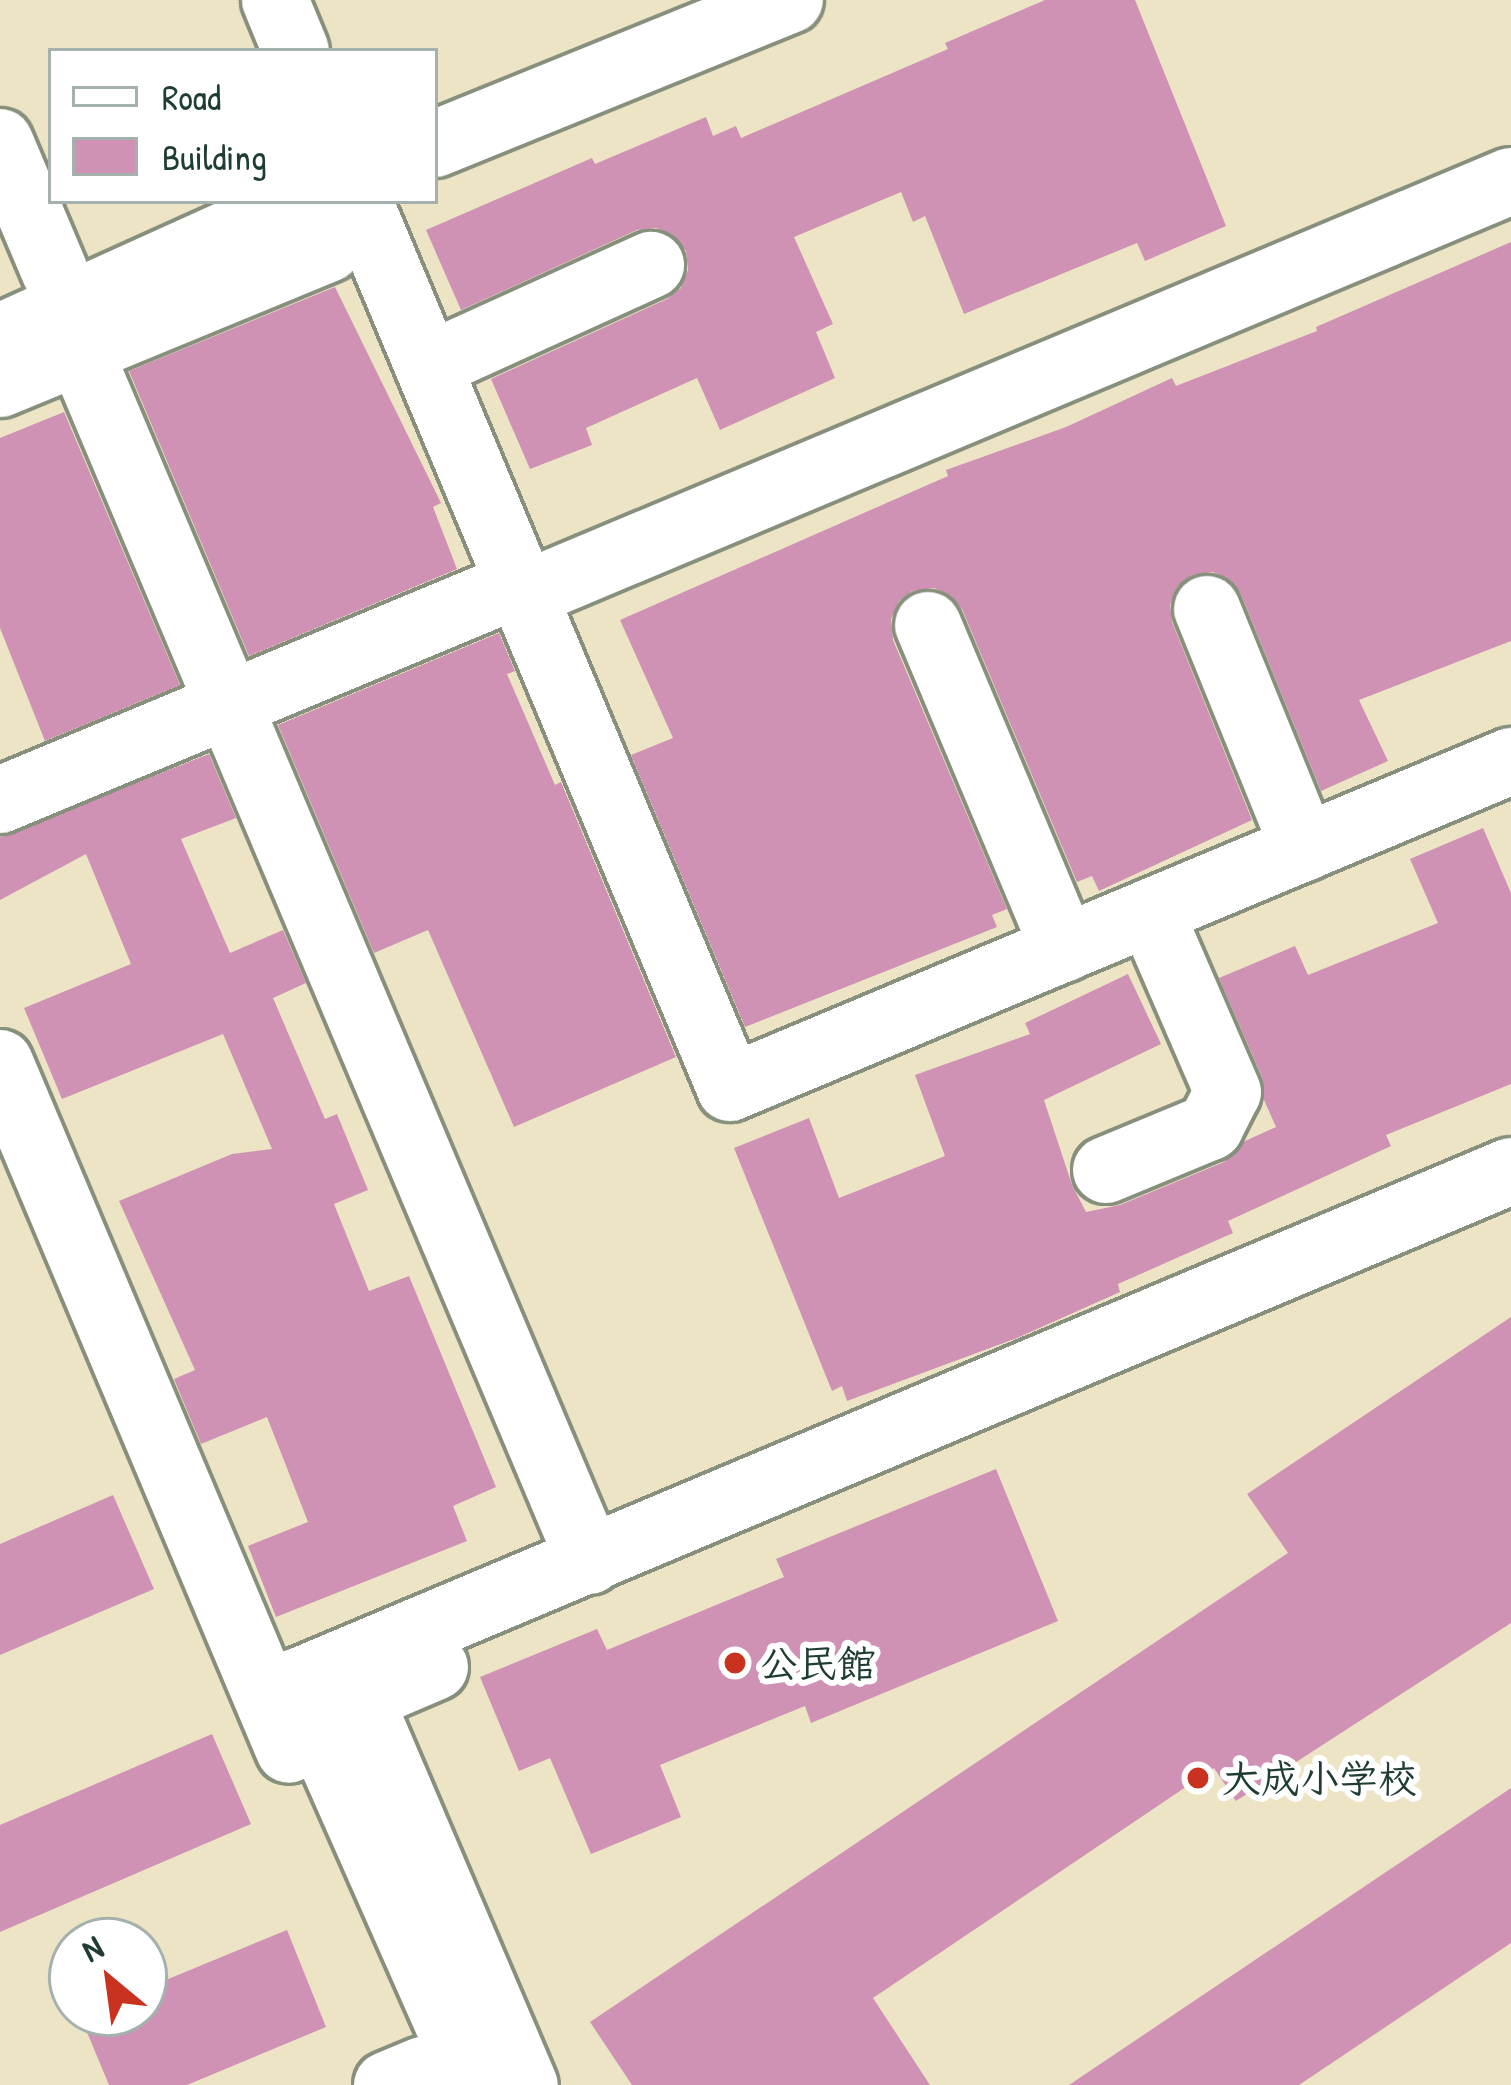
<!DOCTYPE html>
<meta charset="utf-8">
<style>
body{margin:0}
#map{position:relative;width:1511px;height:2085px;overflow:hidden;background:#ece4c5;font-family:"Patrick Hand","Klee One",sans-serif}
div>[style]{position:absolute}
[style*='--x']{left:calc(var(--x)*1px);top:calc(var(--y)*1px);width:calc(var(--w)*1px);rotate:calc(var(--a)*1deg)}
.building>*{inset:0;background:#d092b4}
.roads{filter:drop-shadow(3px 0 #86907c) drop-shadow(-3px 0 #86907c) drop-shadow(0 3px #86907c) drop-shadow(0 -3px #86907c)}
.minor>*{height:66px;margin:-33px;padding:0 33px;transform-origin:33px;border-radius:33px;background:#fff}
.dots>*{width:33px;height:33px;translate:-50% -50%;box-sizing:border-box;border:6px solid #fff;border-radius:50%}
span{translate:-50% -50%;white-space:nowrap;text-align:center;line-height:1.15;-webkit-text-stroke:12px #fff;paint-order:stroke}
.poi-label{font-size:39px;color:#1f3d34;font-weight:700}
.left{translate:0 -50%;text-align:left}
.legend{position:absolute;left:48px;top:48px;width:390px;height:156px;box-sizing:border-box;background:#fff;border:3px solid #a5b1ae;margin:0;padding:15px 21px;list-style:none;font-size:36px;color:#1f3d34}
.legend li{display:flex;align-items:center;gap:24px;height:60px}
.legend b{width:60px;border:3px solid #a5b1ae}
.north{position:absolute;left:48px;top:1917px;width:120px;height:120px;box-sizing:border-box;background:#fff;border:3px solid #a5b1ae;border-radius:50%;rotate:331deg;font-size:33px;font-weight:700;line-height:48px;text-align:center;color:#1f3d34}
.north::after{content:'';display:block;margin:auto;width:42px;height:54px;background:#c8321e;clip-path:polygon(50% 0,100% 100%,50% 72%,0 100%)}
</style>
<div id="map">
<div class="building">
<i style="clip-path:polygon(1045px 0,1135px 0,1226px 226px,1145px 261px,1137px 243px,964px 314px,925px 216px,913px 222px,901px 192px,794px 237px,833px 324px,816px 332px,835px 378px,720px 430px,697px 378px,586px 428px,592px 445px,530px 469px,491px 379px,667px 299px,681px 288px,688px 270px,686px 251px,672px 234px,656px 228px,637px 230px,461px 310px,426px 230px,592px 158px,595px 164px,706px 117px,713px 136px,736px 126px,741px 138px,948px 49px,945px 43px)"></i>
<i style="clip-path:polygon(1511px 242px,1511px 641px,1359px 700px,1388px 761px,1321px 791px,1241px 594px,1229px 579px,1213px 572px,1192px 575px,1177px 587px,1170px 605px,1172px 622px,1252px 820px,1099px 891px,1092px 876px,1077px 882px,962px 609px,950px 595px,934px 588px,912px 591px,899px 601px,891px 619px,893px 640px,1007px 909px,992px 915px,997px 927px,745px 1027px,631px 755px,673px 738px,620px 620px,948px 476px,946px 470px,1066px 427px,1172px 378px,1176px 386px,1317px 331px,1316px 327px)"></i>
<i style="clip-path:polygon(335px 287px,441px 503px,433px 507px,457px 569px,249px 656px,129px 371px)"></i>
<i style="clip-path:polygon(64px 412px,180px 685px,45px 741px,0 628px,0 438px)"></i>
<i style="clip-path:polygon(499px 633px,515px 671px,507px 674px,555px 785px,561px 782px,676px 1057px,514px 1127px,428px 930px,374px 953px,278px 725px)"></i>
<i style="clip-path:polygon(209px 754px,236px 818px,181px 839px,230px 953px,283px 930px,306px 983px,273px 998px,325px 1119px,337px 1114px,368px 1190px,334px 1204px,369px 1291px,409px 1276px,496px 1487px,453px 1506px,467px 1541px,276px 1617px,248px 1546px,308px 1522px,267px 1417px,201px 1444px,174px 1379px,195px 1370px,119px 1201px,232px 1154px,272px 1149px,223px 1034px,62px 1099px,24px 1008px,131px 964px,86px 854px,0 900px,0 837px)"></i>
<i style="clip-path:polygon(1483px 828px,1511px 893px,1511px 1084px,1386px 1135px,1391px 1146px,1228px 1221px,1233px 1233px,1118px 1284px,1120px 1292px,1017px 1338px,847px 1401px,842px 1386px,832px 1391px,734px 1148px,809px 1118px,839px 1198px,945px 1156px,915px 1075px,1030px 1034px,1025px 1023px,1128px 974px,1161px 1044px,1044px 1100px,1072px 1185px,1086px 1212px,1120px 1205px,1224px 1162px,1245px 1141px,1276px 1127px,1264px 1100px,1262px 1077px,1219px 978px,1295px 946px,1308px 975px,1438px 923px,1410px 859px)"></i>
<i style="clip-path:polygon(1511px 1317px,1511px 1623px,1236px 1801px,1214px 1768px,873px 1998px,930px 2085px,632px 2085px,590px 2022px,1288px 1553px,1247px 1494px)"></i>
<i style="clip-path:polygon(996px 1469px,1058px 1621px,811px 1723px,805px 1706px,660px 1765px,681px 1817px,591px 1854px,550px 1758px,519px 1771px,480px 1677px,597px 1629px,607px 1650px,784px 1577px,776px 1559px)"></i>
<i style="clip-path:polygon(113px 1495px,154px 1589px,0 1655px,0 1544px)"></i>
<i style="clip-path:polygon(212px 1734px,251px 1824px,0 1932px,0 1825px)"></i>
<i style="clip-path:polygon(1511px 1788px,1511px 1943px,1299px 2085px,1069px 2085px)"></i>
<i style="clip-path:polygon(287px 1930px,326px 2027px,187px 2085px,109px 2085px,79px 2013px,144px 2013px,144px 1989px)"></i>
</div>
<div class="roads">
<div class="minor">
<i style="--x:275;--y:0;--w:55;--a:67.6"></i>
<i style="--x:0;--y:142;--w:141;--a:67.1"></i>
<i style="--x:435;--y:144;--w:383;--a:-22.1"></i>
<i style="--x:359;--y:201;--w:961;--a:67.3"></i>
<i style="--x:730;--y:1088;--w:847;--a:-22.72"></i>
<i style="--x:0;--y:337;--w:330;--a:-24.3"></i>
<i style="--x:80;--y:352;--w:1312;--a:67.13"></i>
<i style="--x:428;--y:366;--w:245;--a:-24.4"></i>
<i style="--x:0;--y:384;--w:355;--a:-22.4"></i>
<i style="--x:524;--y:595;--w:1070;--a:-22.76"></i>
<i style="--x:1207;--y:609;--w:258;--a:67.9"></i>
<i style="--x:928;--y:625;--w:351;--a:67.2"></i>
<i style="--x:0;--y:800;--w:562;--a:-22.6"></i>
<i style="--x:0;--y:1063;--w:745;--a:67.18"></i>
<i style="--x:1106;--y:1170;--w:113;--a:-22.5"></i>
<i style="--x:1210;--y:1127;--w:39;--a:-63"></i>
<i style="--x:1228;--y:1092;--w:196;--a:-113.4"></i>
<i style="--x:435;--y:1667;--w:82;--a:156.9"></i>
<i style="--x:360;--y:1699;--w:420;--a:66.9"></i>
<i style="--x:387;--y:2085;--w:39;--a:-23"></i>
<i style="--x:475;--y:2085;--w:441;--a:-113.8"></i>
<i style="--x:297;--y:1682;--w:1317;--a:-22.83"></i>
</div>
</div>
<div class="dots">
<i style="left:735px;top:1663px;background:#c8321e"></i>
<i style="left:1198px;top:1778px;background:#c8321e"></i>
</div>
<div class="poi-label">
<span class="left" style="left:759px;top:1663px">公民館</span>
<span class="left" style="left:1222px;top:1778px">大成小学校</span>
</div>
<ul class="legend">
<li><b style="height:15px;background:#fff"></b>Road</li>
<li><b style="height:33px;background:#d092b4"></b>Building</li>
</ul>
<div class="north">N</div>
</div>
